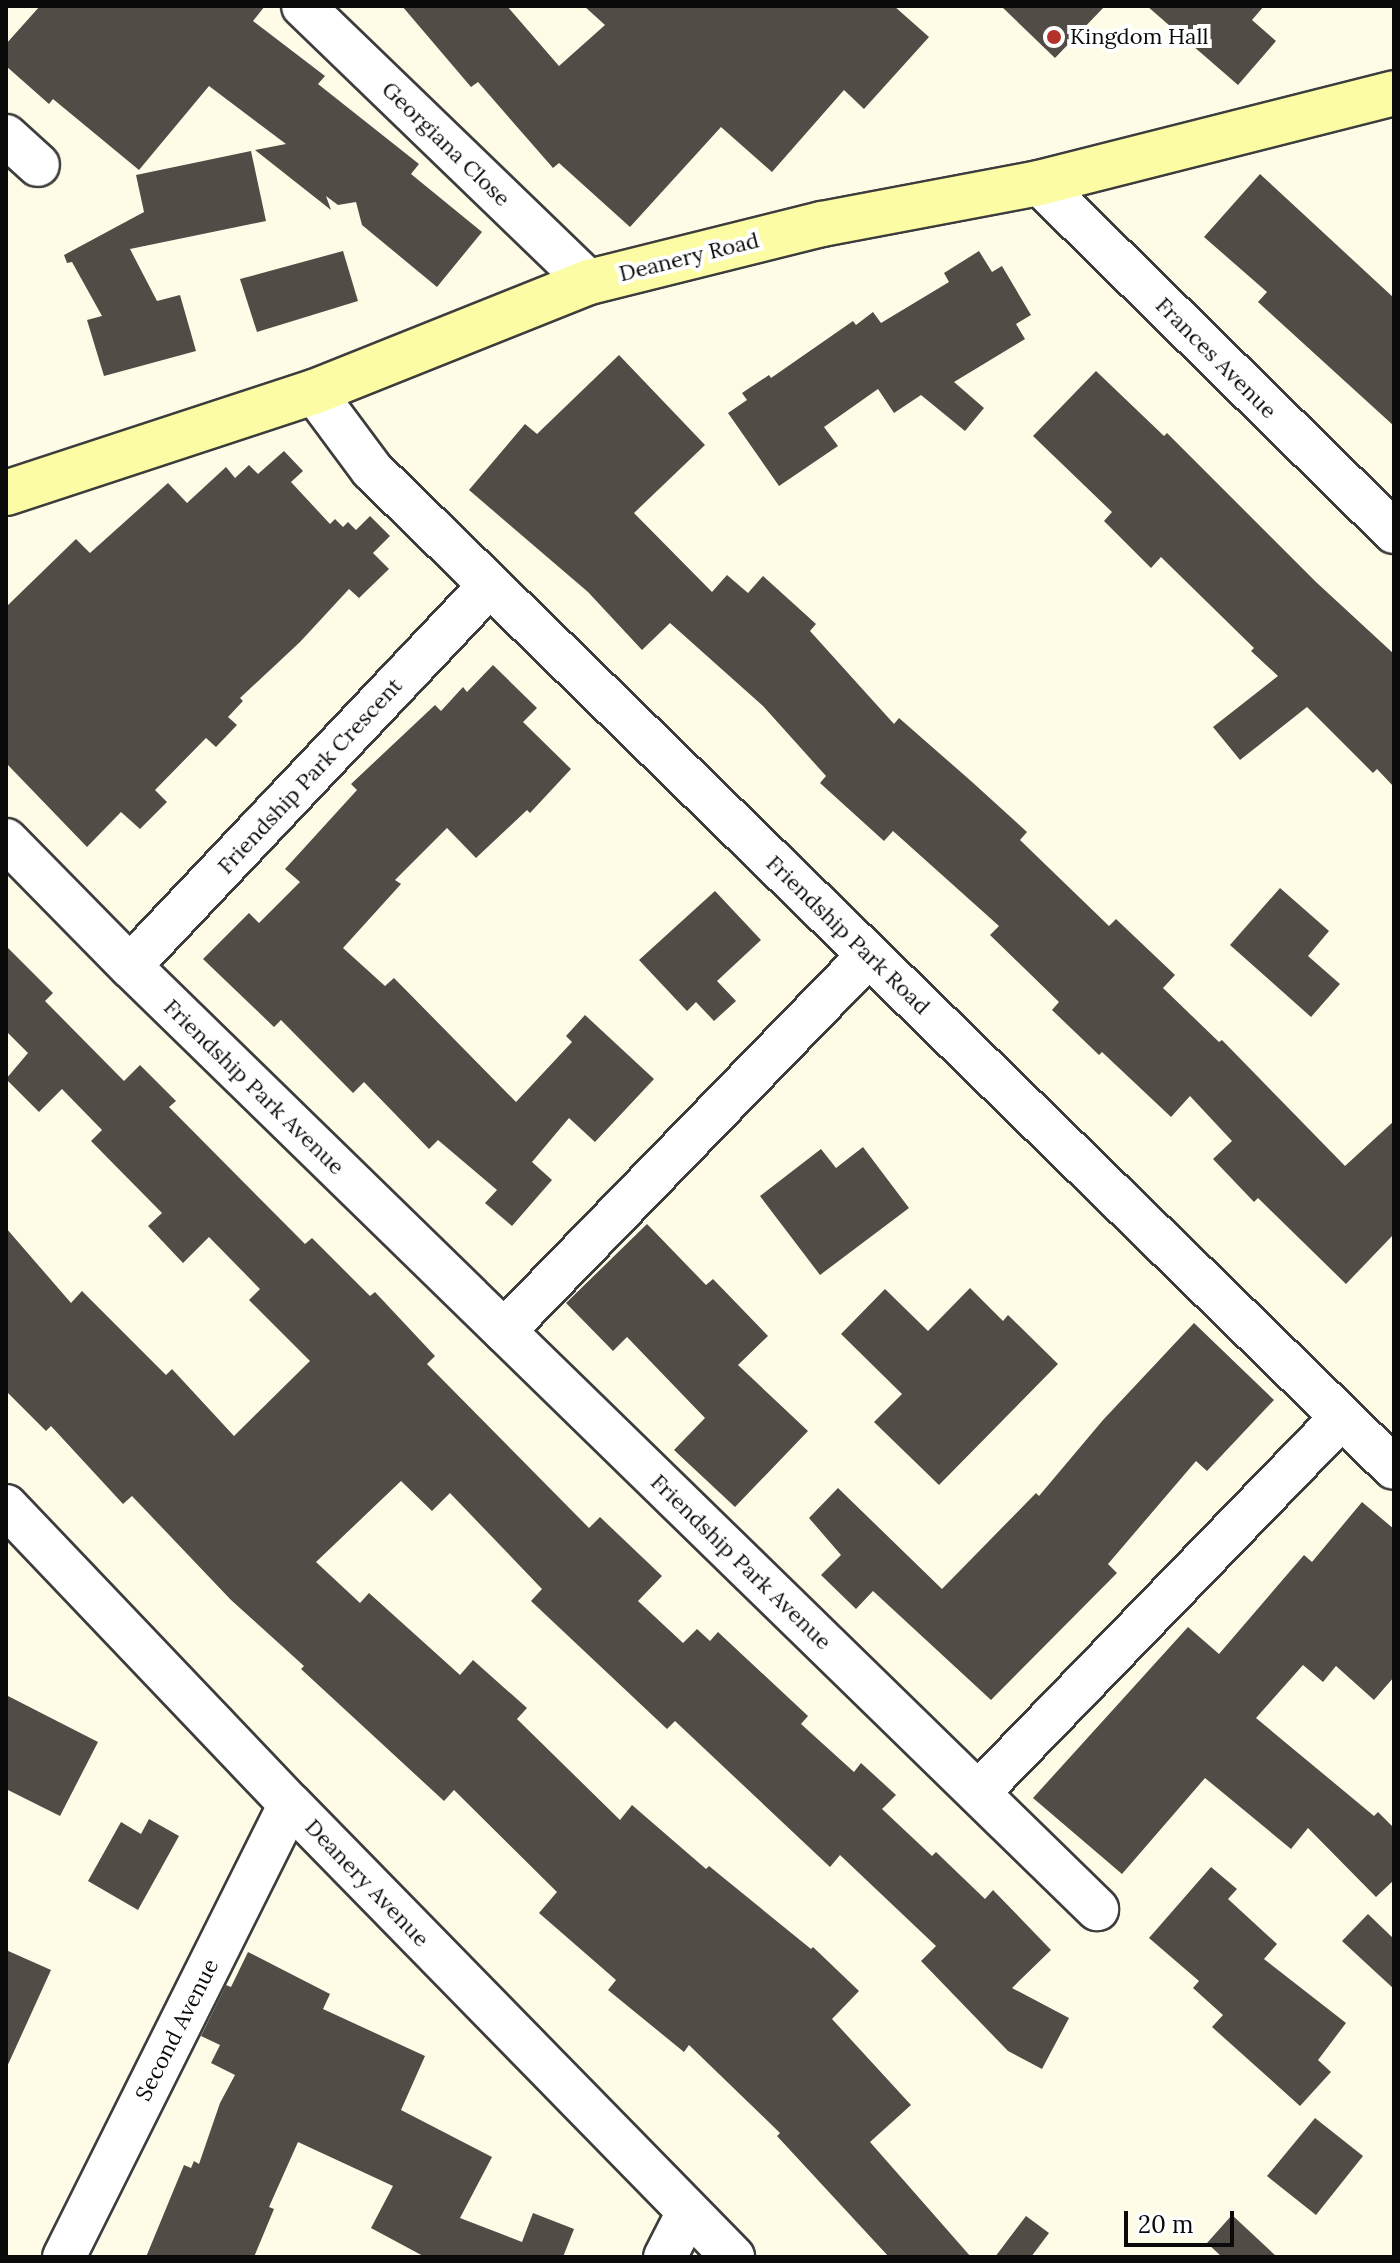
<!DOCTYPE html>
<style>
body{margin:0}
#map{position:relative;width:1400px;height:2263px;overflow:hidden;background:#fefce7;font-family:Lora,serif}
div>[style]{position:absolute}
[style*='--x']{left:calc(var(--x)*1px);top:calc(var(--y)*1px);width:calc(var(--w)*1px);rotate:calc(var(--a)*1deg)}
.building>*{inset:0;background:#524c47}
.roads{filter:drop-shadow(2px 0 #3d3d3d) drop-shadow(-2px 0 #3d3d3d) drop-shadow(0 2px #3d3d3d) drop-shadow(0 -2px #3d3d3d)}
.street>*{height:42px;margin:-21px;padding:0 21px;transform-origin:21px;border-radius:21px;background:#fff}
.secondary>*{height:44px;margin:-22px;padding:0 22px;transform-origin:22px;border-radius:22px;background:#fcfca5}
.dots>*{width:22px;height:22px;translate:-50% -50%;box-sizing:border-box;border:4px solid #fff;border-radius:50%}
span{translate:-50% -50%;white-space:nowrap;text-align:center;line-height:1.15;-webkit-text-stroke:8px #fff;paint-order:stroke}
.poi-label{font-size:22px;color:#0a0a0a}
.left{translate:0 -50%;text-align:left}
.street-label{font-size:22px;color:#0a0a0a}
.frame{position:absolute;inset:0;border:8px solid #0a0a0a;pointer-events:none}
.scale{position:absolute;left:1124px;top:2211px;width:110px;height:36px;box-sizing:border-box;border:4px solid #0a0a0a;border-top:0;padding-left:10px;font-size:24px;line-height:28px;white-space:nowrap;color:#0a0a0a;-webkit-text-stroke:6px #fff;paint-order:stroke}
</style>
<div id="map">
<div class="building">
<i style="clip-path:polygon(40px 6px,265px 6px,253px 21px,325px 76px,318px 84px,419px 164px,411px 174px,482px 232px,437px 287px,362px 225px,356px 202px,338px 205px,326px 196px,331px 210px,255px 150px,286px 144px,209px 86px,139px 170px,53px 99px,49px 104px,6px 66px,6px 44px)"></i>
<i style="clip-path:polygon(402px 6px,507px 6px,559px 66px,605px 25px,584px 6px,894px 6px,929px 37px,864px 109px,844px 90px,772px 172px,721px 127px,630px 227px,559px 163px,553px 168px,478px 82px,471px 87px)"></i>
<i style="clip-path:polygon(1001px 6px,1105px 6px,1055px 58px)"></i>
<i style="clip-path:polygon(1147px 6px,1264px 6px,1252px 20px,1276px 41px,1238px 85px)"></i>
<i style="clip-path:polygon(251px 151px,266px 221px,130px 249px,157px 301px,180px 295px,196px 351px,104px 376px,87px 320px,102px 316px,72px 262px,67px 263px,64px 255px,144px 212px,136px 175px)"></i>
<i style="clip-path:polygon(1260px 174px,1394px 298px,1394px 426px,1258px 302px,1267px 292px,1204px 237px)"></i>
<i style="clip-path:polygon(343px 251px,358px 301px,257px 332px,240px 279px)"></i>
<i style="clip-path:polygon(979px 251px,992px 272px,1002px 266px,1031px 315px,1016px 324px,1025px 339px,954px 382px,984px 408px,965px 431px,921px 395px,894px 413px,878px 389px,824px 427px,838px 446px,779px 486px,728px 413px,747px 400px,742px 393px,769px 375px,771px 378px,853px 321px,856px 325px,873px 312px,881px 323px,949px 282px,944px 273px)"></i>
<i style="clip-path:polygon(619px 355px,705px 445px,634px 513px,712px 592px,727px 575px,748px 593px,763px 576px,816px 624px,810px 631px,894px 724px,899px 718px,971px 781px,1027px 832px,1020px 840px,1109px 926px,1116px 919px,1175px 975px,1163px 988px,1219px 1042px,1222px 1040px,1345px 1166px,1394px 1121px,1394px 1234px,1346px 1284px,1258px 1198px,1254px 1202px,1213px 1159px,1232px 1141px,1190px 1096px,1171px 1117px,1102px 1052px,1099px 1055px,1052px 1010px,1059px 1002px,990px 935px,999px 926px,893px 831px,884px 841px,820px 783px,826px 776px,763px 706px,670px 623px,642px 650px,588px 592px,469px 490px,525px 424px,537px 434px)"></i>
<i style="clip-path:polygon(1096px 371px,1164px 436px,1167px 433px,1316px 582px,1394px 654px,1394px 787px,1377px 769px,1373px 773px,1307px 707px,1240px 760px,1213px 727px,1278px 676px,1251px 651px,1254px 648px,1161px 557px,1151px 568px,1104px 521px,1112px 512px,1033px 436px)"></i>
<i style="clip-path:polygon(284px 451px,303px 471px,291px 482px,330px 524px,335px 519px,343px 527px,348px 522px,356px 530px,370px 516px,390px 536px,373px 553px,389px 569px,359px 598px,349px 589px,300px 642px,240px 698px,243px 701px,228px 717px,237px 725px,216px 747px,206px 738px,155px 790px,167px 802px,140px 829px,121px 812px,87px 847px,6px 763px,6px 607px,76px 539px,90px 553px,168px 483px,187px 503px,226px 467px,235px 478px,249px 465px,258px 474px)"></i>
<i style="clip-path:polygon(493px 665px,537px 708px,523px 722px,571px 769px,530px 813px,527px 810px,476px 858px,447px 828px,395px 880px,401px 884px,343px 948px,385px 986px,394px 978px,516px 1102px,572px 1042px,566px 1036px,585px 1015px,654px 1079px,595px 1142px,569px 1118px,532px 1162px,552px 1180px,512px 1226px,485px 1203px,497px 1190px,438px 1140px,429px 1149px,364px 1082px,353px 1093px,281px 1020px,274px 1027px,203px 959px,249px 913px,259px 923px,300px 882px,285px 869px,357px 790px,351px 784px,435px 705px,441px 711px,463px 687px,467px 692px)"></i>
<i style="clip-path:polygon(1280px 888px,1329px 931px,1308px 956px,1340px 984px,1311px 1017px,1230px 945px)"></i>
<i style="clip-path:polygon(715px 891px,761px 940px,717px 981px,736px 1001px,714px 1021px,696px 1002px,687px 1011px,639px 960px)"></i>
<i style="clip-path:polygon(6px 946px,53px 993px,45px 1001px,124px 1081px,140px 1065px,176px 1101px,169px 1107px,305px 1244px,312px 1238px,370px 1296px,375px 1292px,435px 1356px,427px 1364px,589px 1528px,600px 1517px,662px 1576px,638px 1601px,683px 1643px,697px 1629px,710px 1641px,718px 1632px,808px 1716px,801px 1724px,854px 1772px,861px 1763px,896px 1795px,882px 1809px,932px 1856px,936px 1852px,985px 1899px,993px 1890px,1051px 1950px,1012px 1988px,1069px 2018px,1042px 2069px,1008px 2051px,921px 1961px,936px 1946px,840px 1855px,830px 1867px,675px 1721px,667px 1729px,531px 1601px,542px 1589px,450px 1493px,432px 1511px,401px 1481px,316px 1562px,360px 1603px,369px 1593px,460px 1675px,473px 1660px,527px 1708px,517px 1719px,620px 1820px,632px 1805px,706px 1869px,709px 1866px,811px 1949px,813px 1947px,859px 1991px,832px 2019px,911px 2105px,870px 2142px,971px 2257px,889px 2257px,777px 2136px,780px 2133px,689px 2045px,684px 2052px,608px 1990px,616px 1980px,539px 1913px,557px 1892px,454px 1790px,444px 1801px,301px 1669px,304px 1666px,231px 1600px,132px 1496px,123px 1504px,51px 1426px,46px 1431px,6px 1391px,6px 1228px,71px 1303px,82px 1291px,166px 1375px,172px 1369px,234px 1436px,310px 1361px,249px 1300px,260px 1289px,209px 1237px,183px 1263px,148px 1226px,162px 1213px,91px 1141px,102px 1130px,62px 1089px,39px 1112px,6px 1079px,28px 1053px,6px 1031px)"></i>
<i style="clip-path:polygon(863px 1147px,909px 1208px,820px 1275px,760px 1196px,821px 1149px,836px 1168px)"></i>
<i style="clip-path:polygon(647px 1224px,706px 1285px,713px 1279px,768px 1336px,738px 1365px,808px 1431px,735px 1507px,674px 1450px,705px 1418px,627px 1337px,613px 1351px,566px 1303px)"></i>
<i style="clip-path:polygon(970px 1288px,1003px 1321px,1008px 1315px,1058px 1364px,939px 1485px,874px 1422px,902px 1394px,841px 1334px,885px 1289px,928px 1331px)"></i>
<i style="clip-path:polygon(1194px 1323px,1274px 1400px,1207px 1471px,1196px 1461px,1108px 1564px,1117px 1573px,991px 1700px,873px 1591px,856px 1609px,821px 1575px,841px 1555px,809px 1518px,838px 1488px,942px 1589px,1036px 1493px,1039px 1496px,1103px 1420px)"></i>
<i style="clip-path:polygon(1362px 1502px,1394px 1529px,1394px 1677px,1374px 1700px,1336px 1666px,1323px 1682px,1303px 1665px,1256px 1718px,1374px 1816px,1378px 1812px,1394px 1828px,1394px 1880px,1376px 1897px,1308px 1828px,1291px 1849px,1205px 1778px,1122px 1874px,1033px 1798px,1188px 1627px,1219px 1654px,1304px 1555px,1312px 1562px)"></i>
<i style="clip-path:polygon(6px 1695px,98px 1742px,60px 1816px,6px 1789px)"></i>
<i style="clip-path:polygon(149px 1819px,179px 1836px,138px 1910px,88px 1881px,121px 1822px,141px 1834px)"></i>
<i style="clip-path:polygon(1211px 1867px,1237px 1889px,1228px 1899px,1277px 1944px,1264px 1959px,1346px 2023px,1318px 2060px,1331px 2072px,1300px 2106px,1212px 2027px,1223px 2015px,1193px 1988px,1199px 1981px,1149px 1938px)"></i>
<i style="clip-path:polygon(1368px 1914px,1394px 1939px,1394px 1989px,1342px 1941px)"></i>
<i style="clip-path:polygon(6px 1950px,51px 1970px,6px 2069px)"></i>
<i style="clip-path:polygon(248px 1952px,330px 1994px,323px 2009px,425px 2056px,401px 2110px,492px 2157px,460px 2218px,522px 2242px,533px 2213px,574px 2229px,563px 2257px,425px 2257px,371px 2228px,393px 2186px,298px 2142px,269px 2207px,274px 2209px,254px 2257px,146px 2257px,184px 2165px,191px 2168px,194px 2161px,199px 2164px,220px 2103px,235px 2075px,211px 2063px,220px 2045px,201px 2036px,226px 1985px,231px 1987px)"></i>
<i style="clip-path:polygon(1315px 2118px,1363px 2156px,1316px 2215px,1267px 2176px)"></i>
<i style="clip-path:polygon(1232px 2215px,1277px 2257px,1222px 2257px,1207px 2243px)"></i>
<i style="clip-path:polygon(1026px 2216px,1049px 2233px,1031px 2257px,995px 2257px)"></i>
</div>
<div class="roads">
<div class="street">
<i style="--x:303;--y:6;--w:397;--a:44"></i>
<i style="--x:6;--y:136;--w:43;--a:42.2"></i>
<i style="--x:1039;--y:183;--w:498;--a:44.5"></i>
<i style="--x:314;--y:392;--w:97;--a:53.4"></i>
<i style="--x:372;--y:470;--w:1428;--a:44.32"></i>
<i style="--x:6;--y:840;--w:177;--a:45.5"></i>
<i style="--x:130;--y:966;--w:1351;--a:44.28"></i>
<i style="--x:130;--y:966;--w:524;--a:-46.62"></i>
<i style="--x:504;--y:1331;--w:524;--a:-45.85"></i>
<i style="--x:6;--y:1506;--w:412;--a:46.4"></i>
<i style="--x:290;--y:1804;--w:634;--a:45.64"></i>
<i style="--x:978;--y:1793;--w:523;--a:-45.93"></i>
<i style="--x:64;--y:2257;--w:506;--a:-63.49"></i>
<i style="--x:665;--y:2257;--w:48;--a:-62.9"></i>
</div>
<div class="secondary">
<i style="--x:6;--y:493;--w:324;--a:-18.2"></i>
<i style="--x:314;--y:392;--w:296;--a:-21.8"></i>
<i style="--x:589;--y:282;--w:240;--a:-14"></i>
<i style="--x:822;--y:224;--w:221;--a:-10.7"></i>
<i style="--x:1039;--y:183;--w:366;--a:-14.2"></i>
</div>
</div>
<div class="dots">
<i style="left:1054px;top:37px;background:#b33229"></i>
</div>
<div class="poi-label">
<span class="left" style="left:1070px;top:37px">Kingdom Hall</span>
</div>
<div class="street-label">
<span style="left:446px;top:144px;rotate:44deg">Georgiana Close</span>
<span style="left:689px;top:257px;rotate:-14deg">Deanery Road</span>
<span style="left:1216px;top:358px;rotate:45deg">Frances Avenue</span>
<span style="left:310px;top:776px;rotate:-47deg">Friendship Park Crescent</span>
<span style="left:848px;top:935px;rotate:44deg">Friendship Park Road</span>
<span style="left:254px;top:1087px;rotate:44deg">Friendship Park Avenue</span>
<span style="left:741px;top:1562px;rotate:44deg">Friendship Park Avenue</span>
<span style="left:367px;top:1883px;rotate:46deg">Deanery Avenue</span>
<span style="left:177px;top:2030px;rotate:-63deg">Second Avenue</span>
</div>
<div class="frame"></div>
<div class="scale">20 m</div>
</div>
